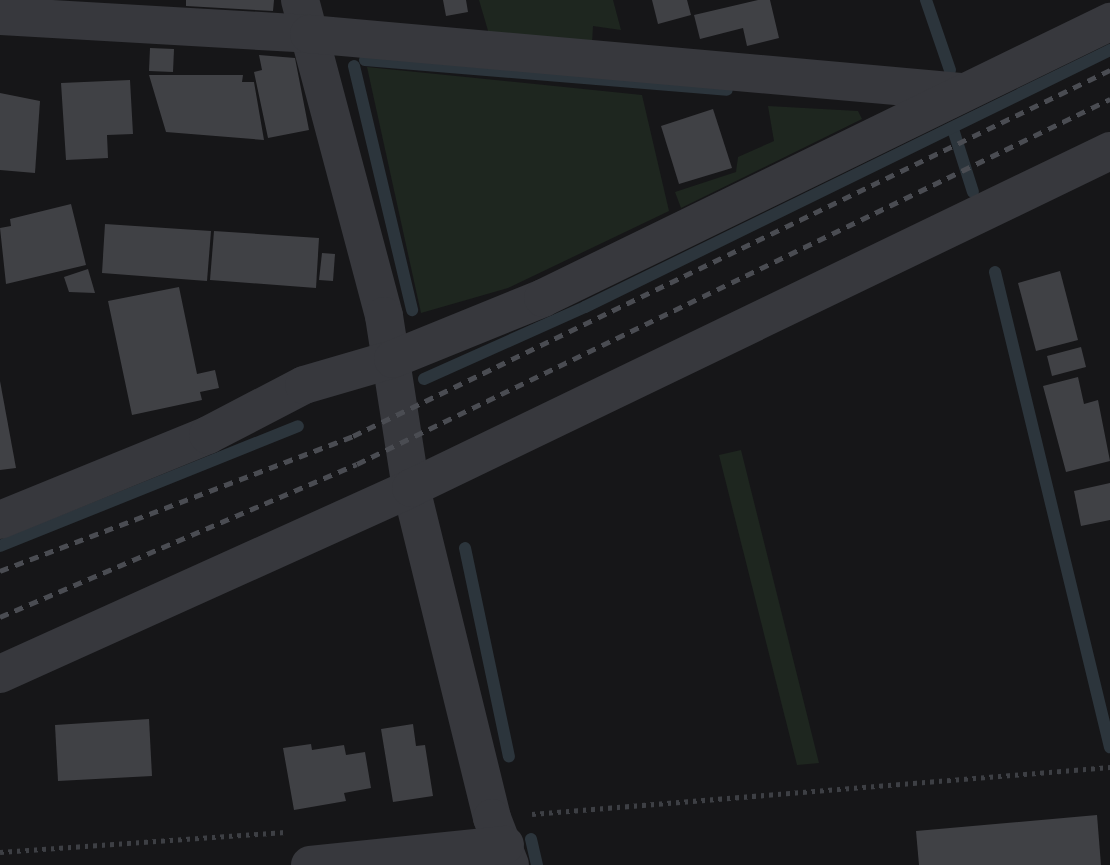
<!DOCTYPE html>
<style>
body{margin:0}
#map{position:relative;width:1110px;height:865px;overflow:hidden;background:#161618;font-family:"Asap Condensed",sans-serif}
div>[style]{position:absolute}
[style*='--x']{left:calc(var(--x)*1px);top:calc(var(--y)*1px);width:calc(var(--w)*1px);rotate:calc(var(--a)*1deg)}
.green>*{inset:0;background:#1e261f}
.stream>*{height:12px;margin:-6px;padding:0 6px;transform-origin:6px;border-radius:6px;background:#2c353c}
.building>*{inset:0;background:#404145}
.path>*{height:4.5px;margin-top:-2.25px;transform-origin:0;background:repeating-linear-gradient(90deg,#3d3f44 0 3.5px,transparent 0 8.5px)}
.minor>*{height:38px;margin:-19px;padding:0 19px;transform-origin:19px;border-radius:19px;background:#37383d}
.tertiary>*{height:38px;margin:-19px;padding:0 19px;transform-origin:19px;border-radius:19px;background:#37383d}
.rail>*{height:5px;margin-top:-2.5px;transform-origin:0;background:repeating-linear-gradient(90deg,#4a4c52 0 9px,transparent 0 16px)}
span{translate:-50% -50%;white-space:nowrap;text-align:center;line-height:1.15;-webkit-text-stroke:7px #111113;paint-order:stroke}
</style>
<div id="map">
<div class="green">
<i style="clip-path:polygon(479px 0,613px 0,621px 30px,593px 26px,592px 45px,489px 34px)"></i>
<i style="clip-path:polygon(367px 67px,642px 95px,669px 211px,508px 288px,421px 313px)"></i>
<i style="clip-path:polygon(768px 106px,858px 111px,862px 119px,681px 208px,675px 192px,736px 172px,738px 157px,774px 141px)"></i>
<i style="clip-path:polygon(741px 450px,819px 763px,797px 765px,719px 455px)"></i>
</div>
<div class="stream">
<i style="--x:926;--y:0;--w:74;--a:71.1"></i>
<i style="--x:365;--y:60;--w:363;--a:4.7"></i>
<i style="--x:354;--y:66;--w:251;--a:76.6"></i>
<i style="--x:953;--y:129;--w:66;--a:72.4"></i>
<i style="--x:995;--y:272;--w:489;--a:76.4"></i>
<i style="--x:424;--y:379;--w:176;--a:-24.1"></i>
<i style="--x:585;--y:307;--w:585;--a:-26.08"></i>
<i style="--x:0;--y:546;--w:321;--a:-21.9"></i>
<i style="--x:465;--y:548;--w:213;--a:78.1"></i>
<i style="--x:531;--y:839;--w:27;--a:77"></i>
</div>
<div class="building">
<i style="clip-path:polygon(186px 0,274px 0,273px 11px,186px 6px)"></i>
<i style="clip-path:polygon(443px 0,466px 0,468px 12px,446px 16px)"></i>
<i style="clip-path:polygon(652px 0,687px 0,691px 15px,658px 24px)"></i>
<i style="clip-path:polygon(758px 0,770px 0,779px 38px,747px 46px,743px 28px,700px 39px,694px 15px)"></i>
<i style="clip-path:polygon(150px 48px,174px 49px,173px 72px,149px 71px)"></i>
<i style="clip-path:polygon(259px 55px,295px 58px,309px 130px,268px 138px,254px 72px,262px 70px)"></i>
<i style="clip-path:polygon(149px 75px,243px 75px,242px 82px,254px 82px,264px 140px,166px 132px)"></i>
<i style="clip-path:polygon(130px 80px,133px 134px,107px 135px,108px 158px,66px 160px,61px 83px)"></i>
<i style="clip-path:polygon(0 93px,40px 101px,35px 173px,0 170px)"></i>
<i style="clip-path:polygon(713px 109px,732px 168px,679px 184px,661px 126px)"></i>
<i style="clip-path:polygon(71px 204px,86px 265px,6px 284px,0 228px,11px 226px,10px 219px)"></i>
<i style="clip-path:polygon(105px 224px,211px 231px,207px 281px,102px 273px)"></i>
<i style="clip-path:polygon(214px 231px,319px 238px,316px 288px,210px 280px)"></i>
<i style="clip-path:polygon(322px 253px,335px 254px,333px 281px,319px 280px)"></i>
<i style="clip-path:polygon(88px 269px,95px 293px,69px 292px,64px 277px)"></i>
<i style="clip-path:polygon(1060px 271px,1078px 340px,1036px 351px,1018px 283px)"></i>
<i style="clip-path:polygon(179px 287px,197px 374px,215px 370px,219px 388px,200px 392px,202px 400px,132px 415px,108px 301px)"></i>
<i style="clip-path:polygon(1081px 347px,1086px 367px,1052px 376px,1047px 356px)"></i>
<i style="clip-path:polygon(1078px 377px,1084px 404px,1098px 400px,1110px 461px,1066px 472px,1043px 386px)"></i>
<i style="clip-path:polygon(0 381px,16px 468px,0 470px)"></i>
<i style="clip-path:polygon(1110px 483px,1110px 520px,1081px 526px,1074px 491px)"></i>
<i style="clip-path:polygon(149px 719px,152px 776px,58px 781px,55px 725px)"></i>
<i style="clip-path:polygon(413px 724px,416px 746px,425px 745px,433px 796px,393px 802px,381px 729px)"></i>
<i style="clip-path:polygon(311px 744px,312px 750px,344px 745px,346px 755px,365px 752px,371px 788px,344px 793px,346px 801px,294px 810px,283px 748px)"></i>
<i style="clip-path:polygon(1097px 815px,1101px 865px,919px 865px,916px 831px)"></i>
</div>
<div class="path">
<i style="--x:532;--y:814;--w:580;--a:-4.65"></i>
<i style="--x:0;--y:852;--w:286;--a:-4"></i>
</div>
<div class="minor">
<i style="--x:300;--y:0;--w:327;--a:75.1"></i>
<i style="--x:384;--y:316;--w:174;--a:81.1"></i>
<i style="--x:411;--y:488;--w:340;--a:76.2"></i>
<i style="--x:492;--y:818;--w:50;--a:69"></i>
<i style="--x:0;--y:16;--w:310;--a:3.3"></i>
<i style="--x:309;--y:34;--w:657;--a:5.07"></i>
<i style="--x:310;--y:865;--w:196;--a:-5.9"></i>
</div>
<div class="tertiary">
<i style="--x:0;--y:520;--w:225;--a:-22.2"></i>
<i style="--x:208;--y:435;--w:108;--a:-27.5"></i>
<i style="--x:304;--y:385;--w:93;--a:-16.3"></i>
<i style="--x:393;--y:359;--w:162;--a:-22.1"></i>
<i style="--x:543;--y:298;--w:631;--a:-25.96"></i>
<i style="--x:0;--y:674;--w:451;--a:-24.3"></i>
<i style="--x:411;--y:488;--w:776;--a:-25.74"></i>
</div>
<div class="rail">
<i style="--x:0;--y:571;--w:378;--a:-20.9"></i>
<i style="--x:353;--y:436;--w:841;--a:-25.8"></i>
<i style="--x:0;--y:617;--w:388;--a:-23.2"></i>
<i style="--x:357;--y:464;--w:837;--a:-25.86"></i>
</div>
</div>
